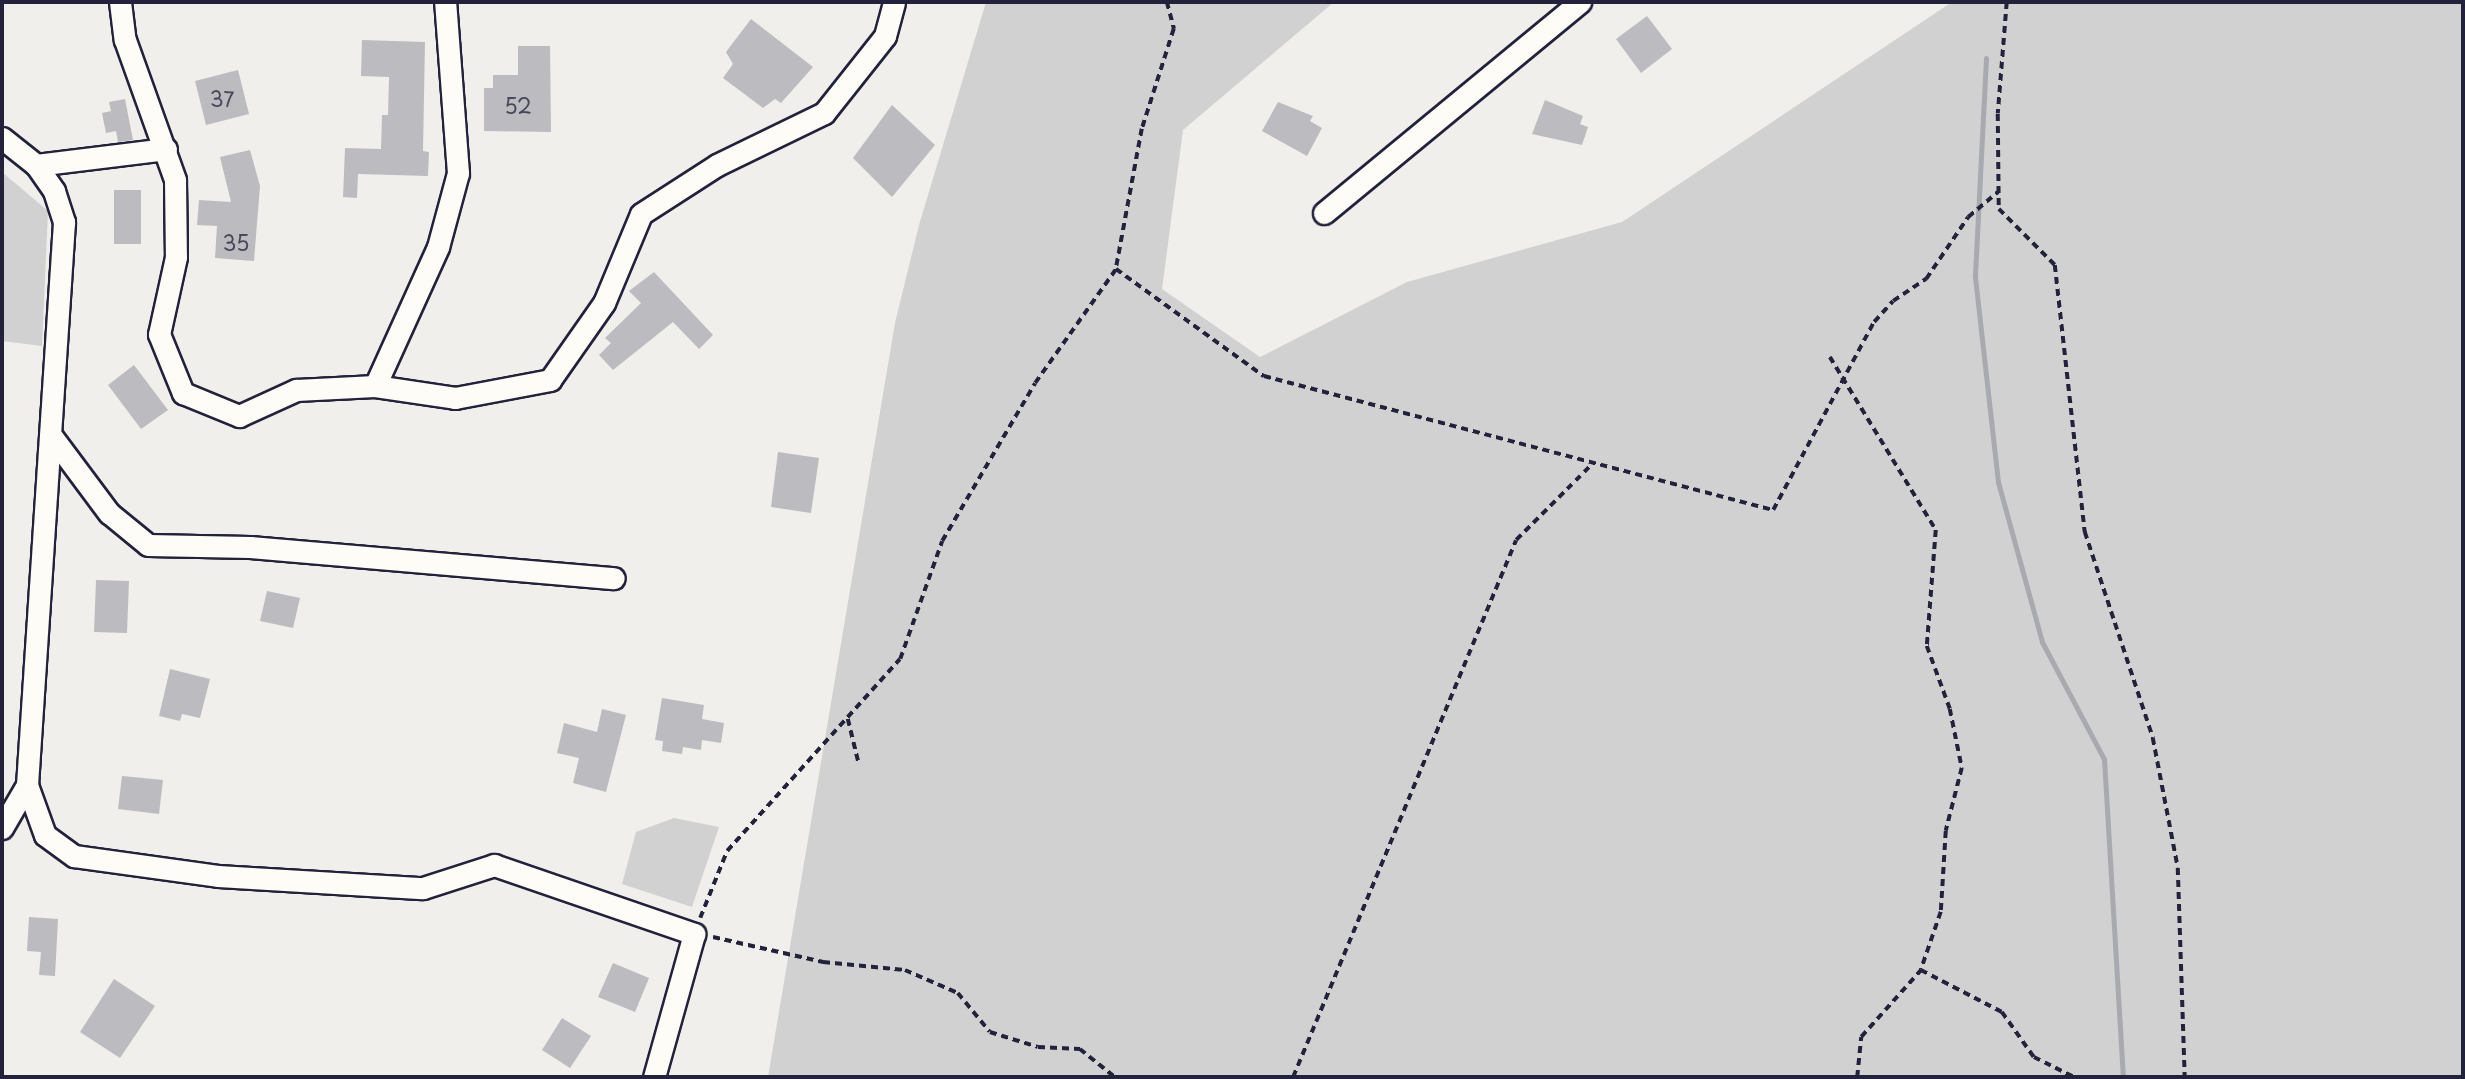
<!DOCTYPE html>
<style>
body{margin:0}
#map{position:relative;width:2465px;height:1079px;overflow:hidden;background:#f0efec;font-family:"Playpen Sans",sans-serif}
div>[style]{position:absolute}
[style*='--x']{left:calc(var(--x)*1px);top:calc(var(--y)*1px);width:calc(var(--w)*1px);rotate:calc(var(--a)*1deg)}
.green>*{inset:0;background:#d2d1d1}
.stream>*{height:5px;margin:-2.5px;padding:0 2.5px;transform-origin:2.5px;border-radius:2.5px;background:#a9a9b0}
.building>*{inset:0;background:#bcbcc0}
.path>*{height:3.5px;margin-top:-1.75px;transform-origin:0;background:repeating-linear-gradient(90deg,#22223b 0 7px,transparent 0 12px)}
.roads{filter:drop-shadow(2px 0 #22223b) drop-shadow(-2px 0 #22223b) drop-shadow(0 2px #22223b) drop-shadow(0 -2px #22223b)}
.minor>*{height:21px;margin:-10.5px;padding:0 10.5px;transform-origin:10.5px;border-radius:10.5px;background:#fdfcf7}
span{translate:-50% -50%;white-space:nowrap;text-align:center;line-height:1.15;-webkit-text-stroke:5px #fdfcf7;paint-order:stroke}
.number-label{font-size:21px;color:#48485c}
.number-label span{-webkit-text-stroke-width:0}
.frame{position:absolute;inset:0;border:4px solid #22223b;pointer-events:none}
</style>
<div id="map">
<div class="green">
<i style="clip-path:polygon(986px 2px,1334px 2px,1183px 130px,1162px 289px,1260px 357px,1407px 282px,1622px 222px,1952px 2px,2463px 2px,2463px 1077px,768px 1077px,895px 323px,919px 225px)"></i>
<i style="clip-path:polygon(2px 172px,48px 211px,42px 346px,2px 341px)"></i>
<i style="clip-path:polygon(674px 818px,719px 827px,692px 907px,622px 884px,636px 832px)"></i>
</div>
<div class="stream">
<i style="--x:1986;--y:58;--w:219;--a:92.9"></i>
<i style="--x:1975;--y:277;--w:206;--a:83.6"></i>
<i style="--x:1998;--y:482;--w:166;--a:74.6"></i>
<i style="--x:2042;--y:642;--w:132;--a:62.1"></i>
<i style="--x:2104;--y:759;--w:319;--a:86.6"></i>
</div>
<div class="building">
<i style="clip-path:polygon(1647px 16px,1672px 49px,1641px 73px,1616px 39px)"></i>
<i style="clip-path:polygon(751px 19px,813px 67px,781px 103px,775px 99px,763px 108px,723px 78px,733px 64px,726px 52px)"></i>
<i style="clip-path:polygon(362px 40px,425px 42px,423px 151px,429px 152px,428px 176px,358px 174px,357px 198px,343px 197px,345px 148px,381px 149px,382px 115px,388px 115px,389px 77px,361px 76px)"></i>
<i style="clip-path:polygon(518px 46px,550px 46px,551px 132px,484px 131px,484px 88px,493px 88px,493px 75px,518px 75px)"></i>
<i style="clip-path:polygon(238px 70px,249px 114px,206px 125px,195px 81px)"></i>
<i style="clip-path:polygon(125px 99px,133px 140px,118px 142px,116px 131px,106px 133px,102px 113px,111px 111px,109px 102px)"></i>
<i style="clip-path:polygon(1545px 100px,1583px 116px,1580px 124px,1588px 127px,1582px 145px,1532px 134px)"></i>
<i style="clip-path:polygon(1278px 102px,1313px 116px,1310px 121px,1322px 128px,1307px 156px,1262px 131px)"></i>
<i style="clip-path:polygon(892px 105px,935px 145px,892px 197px,853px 158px)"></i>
<i style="clip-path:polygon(250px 150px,260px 186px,254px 261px,215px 258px,217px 226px,197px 225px,199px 200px,231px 202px,220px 157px)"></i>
<i style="clip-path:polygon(114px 190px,141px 190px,141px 244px,114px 244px)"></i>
<i style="clip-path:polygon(654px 272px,713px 335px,699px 349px,673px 322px,613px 370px,599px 355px,611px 343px,605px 338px,641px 303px,629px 291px)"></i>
<i style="clip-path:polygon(134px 365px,168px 410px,141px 429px,108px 385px)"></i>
<i style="clip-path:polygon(778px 452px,819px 458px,811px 513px,771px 507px)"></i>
<i style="clip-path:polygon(96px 580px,129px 581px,127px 633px,94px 632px)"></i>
<i style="clip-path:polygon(267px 591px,300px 598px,293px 628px,260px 621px)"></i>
<i style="clip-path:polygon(170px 669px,210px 679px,200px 718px,182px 714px,180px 721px,159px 716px)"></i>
<i style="clip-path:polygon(662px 698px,704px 705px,702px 719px,724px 723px,721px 743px,702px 740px,701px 750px,683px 747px,682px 754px,662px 751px,663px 741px,655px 740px)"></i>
<i style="clip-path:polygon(602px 709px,626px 715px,606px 792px,573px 783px,579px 758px,557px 753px,564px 723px,597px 732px)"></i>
<i style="clip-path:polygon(122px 776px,163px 780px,159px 814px,118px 809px)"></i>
<i style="clip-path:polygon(29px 917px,58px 919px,55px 976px,39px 975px,41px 952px,27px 951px)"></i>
<i style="clip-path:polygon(613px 963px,649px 978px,635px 1012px,598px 997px)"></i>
<i style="clip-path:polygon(114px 979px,155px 1006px,120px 1058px,80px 1032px)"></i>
<i style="clip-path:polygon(562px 1018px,591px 1036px,570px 1068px,542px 1050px)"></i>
</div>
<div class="path">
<i style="--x:1167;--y:2;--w:28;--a:75"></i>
<i style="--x:1174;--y:29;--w:105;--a:107.7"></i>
<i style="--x:1142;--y:129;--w:142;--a:100.5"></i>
<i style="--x:1116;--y:269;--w:183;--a:35.9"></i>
<i style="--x:1264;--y:376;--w:526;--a:14.75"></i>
<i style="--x:1773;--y:510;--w:213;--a:-61.8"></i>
<i style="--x:1874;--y:322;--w:28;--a:-48"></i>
<i style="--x:1893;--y:301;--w:40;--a:-34"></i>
<i style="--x:1926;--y:279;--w:75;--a:-55.9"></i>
<i style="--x:1968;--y:217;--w:39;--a:-40"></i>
<i style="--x:2007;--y:2;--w:112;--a:94.6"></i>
<i style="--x:1998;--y:114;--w:95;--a:89.4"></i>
<i style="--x:1999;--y:209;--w:79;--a:45"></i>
<i style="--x:2055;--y:265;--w:269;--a:83.6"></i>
<i style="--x:2085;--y:532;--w:217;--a:71.7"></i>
<i style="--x:2153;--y:738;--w:132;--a:79.1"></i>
<i style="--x:2178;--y:868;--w:209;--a:88.1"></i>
<i style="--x:1830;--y:357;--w:203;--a:58.5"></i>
<i style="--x:1936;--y:530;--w:116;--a:94.4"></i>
<i style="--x:1927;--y:646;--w:67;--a:69.9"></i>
<i style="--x:1950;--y:709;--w:60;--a:78.5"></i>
<i style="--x:1962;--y:768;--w:65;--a:104.3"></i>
<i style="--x:1946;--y:831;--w:81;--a:93.5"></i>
<i style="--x:1941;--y:912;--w:61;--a:109"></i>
<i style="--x:848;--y:719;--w:46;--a:76.3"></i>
<i style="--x:700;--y:918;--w:72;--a:-68.1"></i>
<i style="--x:727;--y:851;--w:258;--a:-48"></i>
<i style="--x:900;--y:659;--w:125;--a:-70.4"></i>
<i style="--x:942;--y:541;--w:183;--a:-59.5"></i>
<i style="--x:1035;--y:383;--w:140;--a:-54.6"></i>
<i style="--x:713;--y:937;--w:113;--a:12.8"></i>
<i style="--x:823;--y:962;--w:82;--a:5.6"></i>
<i style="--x:905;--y:970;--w:58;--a:23.5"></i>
<i style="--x:958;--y:993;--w:50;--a:50.6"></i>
<i style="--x:990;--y:1032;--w:50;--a:17.4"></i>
<i style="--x:1038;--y:1047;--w:42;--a:2.7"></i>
<i style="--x:1080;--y:1049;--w:45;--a:38.7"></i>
<i style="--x:1293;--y:1077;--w:581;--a:-67.45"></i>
<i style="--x:1516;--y:540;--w:109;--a:-45"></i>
<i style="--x:1857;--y:1077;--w:40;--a:-84.3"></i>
<i style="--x:1861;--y:1037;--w:90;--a:-48.2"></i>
<i style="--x:1921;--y:970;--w:91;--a:27.4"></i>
<i style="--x:2002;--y:1012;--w:55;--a:54.6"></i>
<i style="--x:2034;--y:1057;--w:45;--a:26.6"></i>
</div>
<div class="roads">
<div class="minor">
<i style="--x:120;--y:2;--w:38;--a:83"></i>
<i style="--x:125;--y:40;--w:149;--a:70.3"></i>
<i style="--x:175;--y:180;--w:77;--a:89.3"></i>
<i style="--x:176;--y:257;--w:79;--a:102.4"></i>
<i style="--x:159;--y:334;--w:64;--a:67.9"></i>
<i style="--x:183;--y:393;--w:61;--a:22.3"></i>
<i style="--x:239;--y:416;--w:63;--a:-24.5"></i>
<i style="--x:296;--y:390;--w:79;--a:-2.9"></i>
<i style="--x:375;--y:386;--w:81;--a:8.5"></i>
<i style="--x:455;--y:398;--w:97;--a:-10.7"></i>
<i style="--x:550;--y:380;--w:94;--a:-55"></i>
<i style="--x:604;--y:303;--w:96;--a:-67.4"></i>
<i style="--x:641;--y:214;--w:90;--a:-32.8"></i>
<i style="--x:717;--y:165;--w:119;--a:-25.9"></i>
<i style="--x:824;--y:113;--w:98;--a:-51.6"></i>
<i style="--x:885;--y:36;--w:35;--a:-75"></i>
<i style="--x:2;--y:138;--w:43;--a:38.5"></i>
<i style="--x:36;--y:165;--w:32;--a:55"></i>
<i style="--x:54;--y:191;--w:33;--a:72"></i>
<i style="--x:64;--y:222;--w:564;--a:93.76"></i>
<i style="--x:27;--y:785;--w:53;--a:70.2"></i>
<i style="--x:45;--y:835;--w:36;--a:36"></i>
<i style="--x:74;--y:856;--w:145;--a:7.9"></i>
<i style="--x:218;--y:876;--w:205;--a:3.4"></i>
<i style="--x:423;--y:888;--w:75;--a:-17.9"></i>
<i style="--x:494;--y:865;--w:212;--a:19"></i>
<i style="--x:694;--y:934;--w:148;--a:105.6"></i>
<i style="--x:36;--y:165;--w:131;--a:-7"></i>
<i style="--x:1324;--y:213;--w:332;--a:-39.5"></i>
<i style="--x:375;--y:386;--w:153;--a:-65.6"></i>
<i style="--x:438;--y:247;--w:77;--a:-74.9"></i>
<i style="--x:458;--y:173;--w:171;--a:-94.3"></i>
<i style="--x:53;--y:438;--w:94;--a:53.3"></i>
<i style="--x:109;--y:513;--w:50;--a:39.4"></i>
<i style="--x:148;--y:545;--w:102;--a:1.1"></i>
<i style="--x:250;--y:547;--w:365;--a:4.9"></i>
<i style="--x:2;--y:828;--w:50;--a:-59.8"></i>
</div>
</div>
<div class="number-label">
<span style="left:222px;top:98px">37</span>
<span style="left:518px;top:105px">52</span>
<span style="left:236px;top:242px">35</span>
</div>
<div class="frame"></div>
</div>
